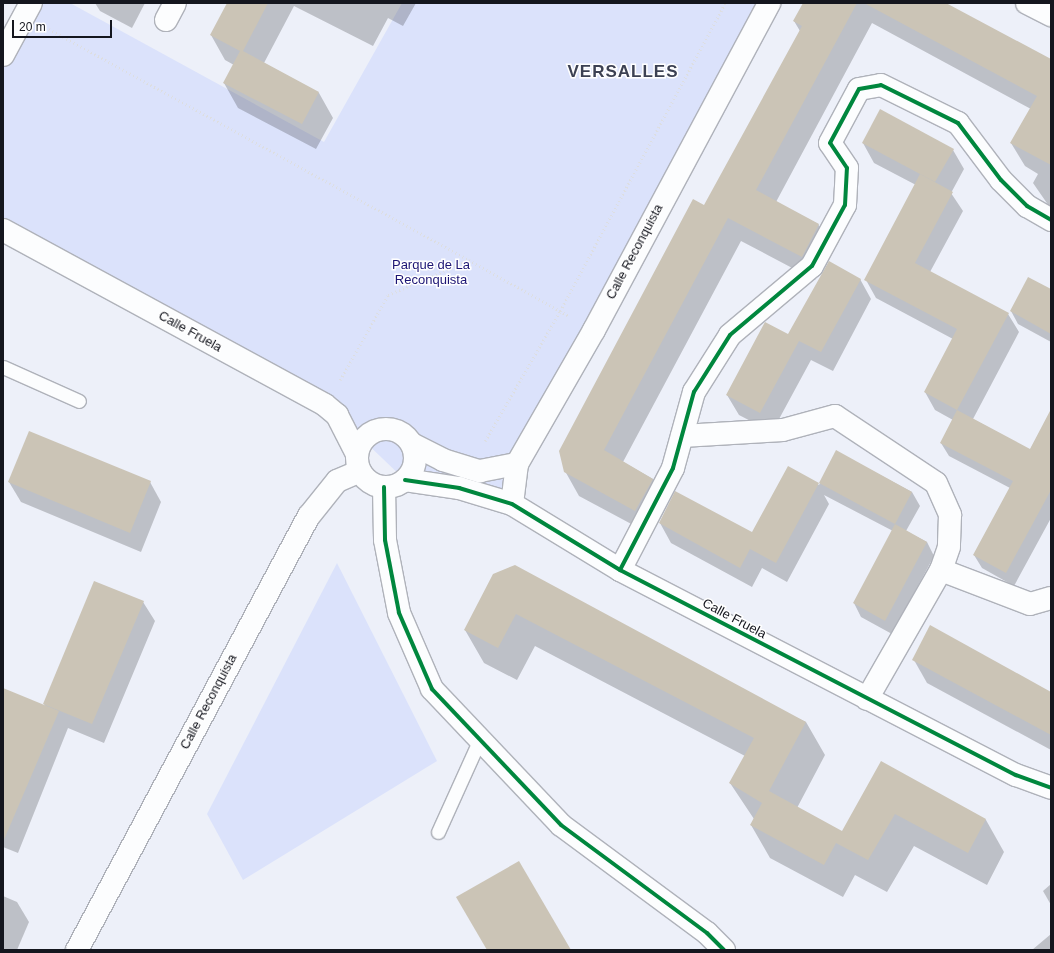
<!DOCTYPE html>
<style>
body{margin:0}
#map{position:relative;width:1054px;height:953px;overflow:hidden;background:#edf0f9;font-family:Arial,sans-serif}
div>[style]{position:absolute}
[style*='--x']{left:calc(var(--x)*1px);top:calc(var(--y)*1px);width:calc(var(--w)*1px);rotate:calc(var(--a)*1deg)}
.green>*{inset:0;background:#dbe2fb}
.shadow>*{inset:0;background:#0003}
.building>*{inset:0;background:#cbc4b6}
.path>*{height:2.5px;margin-top:-1.25px;transform-origin:0;background:repeating-linear-gradient(90deg,#dddee1 0 1px,transparent 0 4px)}
.roads{filter:drop-shadow(1px 0 #afb2ba) drop-shadow(-1px 0 #afb2ba) drop-shadow(0 1px #afb2ba) drop-shadow(0 -1px #afb2ba)}
.lane>*{height:13px;margin:-6.5px;padding:0 6.5px;transform-origin:6.5px;border-radius:6.5px;background:#fcfdfe}
.street>*{height:22px;margin:-11px;padding:0 11px;transform-origin:11px;border-radius:11px;background:#fcfdfe}
.street>.ring{margin:-11px;padding:0;box-sizing:content-box;background:none;border:22px solid #fcfdfe;border-radius:50%}
.cycleway>*{height:4px;margin:-2px;padding:0 2px;transform-origin:2px;border-radius:2px;background:#00873e}
span{translate:-50% -50%;white-space:nowrap;text-align:center;line-height:1.15;-webkit-text-stroke:3px #fff;paint-order:stroke}
.street-label{font-size:13px;color:#14161e}
.park-label{font-size:13px;color:#1c1574}
.district-label{font-size:17px;color:#3c4153;font-weight:700;letter-spacing:1px}
.frame{position:absolute;inset:0;border:4px solid #14161e;pointer-events:none}
.scale{position:absolute;left:12px;top:20px;width:100px;height:18px;box-sizing:border-box;border:2px solid #14161e;border-top:0;padding-left:5px;font-size:12px;line-height:14px;white-space:nowrap;color:#14161e;-webkit-text-stroke:3px #fff;paint-order:stroke}
</style>
<div id="map">
<div class="green">
<i style="clip-path:polygon(31px 3px,70px 3px,324px 142px,402px 3px,769px 3px,517px 464px,512px 504px,405px 480px,337px 415px,3px 230px,3px 55px)"></i>
<i style="clip-path:polygon(337px 563px,437px 761px,243px 880px,207px 814px)"></i>
</div>
<div class="shadow">
<i style="clip-path:polygon(95px 3px,145px 3px,132px 28px,100px 11px)"></i>
<i style="clip-path:polygon(228px 3px,416px 3px,403px 26px,388px 18px,373px 46px,294px 6px,264px 63px,319px 93px,333px 118px,316px 149px,238px 108px,224px 83px,234px 65px,225px 60px,211px 35px)"></i>
<i style="clip-path:polygon(804px 3px,944px 3px,1051px 60px,1051px 209px,1033px 183px,1038px 174px,1025px 166px,1011px 143px,1031px 109px,872px 23px,776px 202px,818px 224px,832px 248px,815px 280px,741px 241px,623px 462px,653px 479px,666px 503px,650px 534px,579px 496px,565px 471px,800px 31px,794px 21px)"></i>
<i style="clip-path:polygon(863px 143px,953px 150px,964px 169px,951px 193px,963px 211px,930px 272px,1008px 314px,1019px 332px,973px 419px,1030px 450px,1051px 411px,1051px 518px,1014px 586px,982px 568px,974px 555px,1010px 488px,949px 456px,941px 443px,953px 420px,935px 410px,925px 392px,953px 339px,876px 298px,866px 280px,916px 185px,874px 163px)"></i>
<i style="clip-path:polygon(860px 279px,871px 299px,833px 371px,811px 360px,772px 432px,739px 415px,727px 395px,789px 336px)"></i>
<i style="clip-path:polygon(1051px 290px,1051px 342px,1018px 324px,1011px 311px)"></i>
<i style="clip-path:polygon(837px 452px,912px 492px,920px 506px,906px 531px,927px 542px,934px 556px,892px 634px,861px 617px,854px 603px,893px 531px,824px 495px,829px 504px,787px 582px,762px 568px,752px 587px,671px 543px,660px 523px,753px 534px,788px 468px,819px 485px)"></i>
<i style="clip-path:polygon(9px 482px,150px 482px,161px 502px,141px 552px,21px 502px)"></i>
<i style="clip-path:polygon(494px 575px,806px 722px,825px 755px,797px 808px,842px 833px,881px 763px,986px 820px,1004px 852px,987px 885px,914px 846px,887px 892px,855px 875px,843px 897px,770px 858px,751px 825px,754px 819px,730px 783px,745px 756px,535px 646px,517px 680px,484px 663px,465px 630px)"></i>
<i style="clip-path:polygon(143px 602px,155px 621px,104px 743px,68px 728px,18px 853px,3px 847px,3px 705px,46px 707px,44px 704px)"></i>
<i style="clip-path:polygon(914px 660px,1051px 693px,1051px 750px,927px 683px)"></i>
<i style="clip-path:polygon(1051px 884px,1051px 905px,1043px 891px)"></i>
<i style="clip-path:polygon(3px 896px,17px 902px,29px 922px,17px 950px,3px 950px)"></i>
<i style="clip-path:polygon(1051px 934px,1051px 950px,1032px 950px)"></i>
</div>
<div class="building">
<i style="clip-path:polygon(227px 3px,268px 3px,243px 51px,319px 92px,302px 124px,223px 83px,240px 51px,210px 35px)"></i>
<i style="clip-path:polygon(803px 3px,857px 3px,756px 190px,819px 224px,802px 257px,728px 218px,604px 450px,653px 479px,635px 511px,564px 472px,559px 451px,693px 199px,704px 205px,802px 26px,793px 21px)"></i>
<i style="clip-path:polygon(864px 3px,946px 3px,1051px 59px,1051px 165px,1010px 143px,1037px 96px)"></i>
<i style="clip-path:polygon(880px 109px,954px 149px,935px 182px,862px 143px)"></i>
<i style="clip-path:polygon(920px 174px,953px 192px,915px 263px,1009px 313px,957px 410px,924px 392px,957px 329px,864px 280px)"></i>
<i style="clip-path:polygon(829px 261px,861px 279px,821px 352px,799px 341px,760px 413px,726px 395px,765px 322px,788px 334px)"></i>
<i style="clip-path:polygon(1028px 277px,1051px 289px,1051px 334px,1010px 311px)"></i>
<i style="clip-path:polygon(1051px 409px,1051px 490px,1006px 573px,973px 555px,1013px 481px,940px 443px,957px 410px,1030px 449px)"></i>
<i style="clip-path:polygon(29px 431px,151px 481px,130px 533px,8px 482px)"></i>
<i style="clip-path:polygon(836px 450px,912px 492px,895px 524px,819px 483px)"></i>
<i style="clip-path:polygon(788px 466px,819px 483px,776px 563px,750px 549px,740px 568px,659px 523px,675px 491px,752px 532px)"></i>
<i style="clip-path:polygon(895px 524px,927px 542px,885px 621px,853px 603px)"></i>
<i style="clip-path:polygon(515px 565px,806px 722px,769px 791px,842px 831px,881px 761px,986px 819px,968px 853px,895px 814px,868px 860px,836px 843px,824px 865px,750px 825px,762px 803px,729px 783px,754px 738px,516px 614px,498px 648px,464px 630px,493px 574px)"></i>
<i style="clip-path:polygon(94px 581px,144px 601px,92px 724px,43px 704px)"></i>
<i style="clip-path:polygon(930px 625px,1051px 692px,1051px 735px,912px 660px)"></i>
<i style="clip-path:polygon(3px 688px,59px 711px,3px 842px)"></i>
<i style="clip-path:polygon(519px 861px,571px 950px,487px 950px,456px 897px)"></i>
</div>
<div class="path">
<i style="--x:49;--y:29;--w:479;--a:28.8"></i>
<i style="--x:340;--y:380;--w:98;--a:-60.5"></i>
<i style="--x:388;--y:295;--w:88;--a:-23.4"></i>
<i style="--x:469;--y:260;--w:115;--a:29.2"></i>
<i style="--x:485;--y:441;--w:150;--a:-60"></i>
<i style="--x:560;--y:311;--w:349;--a:-61.8"></i>
</div>
<div class="roads">
<div class="lane">
<i style="--x:3;--y:367;--w:83;--a:24.1"></i>
<i style="--x:438;--y:832;--w:102;--a:-65.7"></i>
</div>
<div class="street">
<i style="--x:1027;--y:3;--w:27;--a:27"></i>
<i style="--x:166;--y:20;--w:19;--a:-62"></i>
<i style="--x:3;--y:55;--w:59;--a:-61.7"></i>
<i style="--x:3;--y:230;--w:366;--a:28.5"></i>
<i style="--x:325;--y:405;--w:16;--a:40"></i>
<i style="--x:337;--y:415;--w:44;--a:62.9"></i>
<i class="ring" style="left:357px;top:429px;width:36px;height:36px"></i>
<i style="--x:682;--y:436;--w:101;--a:-3.4"></i>
<i style="--x:783;--y:430;--w:54;--a:-15.1"></i>
<i style="--x:835;--y:416;--w:121;--a:33.6"></i>
<i style="--x:936;--y:483;--w:35;--a:66"></i>
<i style="--x:950;--y:515;--w:32;--a:92"></i>
<i style="--x:949;--y:547;--w:24;--a:109"></i>
<i style="--x:412;--y:444;--w:35;--a:27"></i>
<i style="--x:443;--y:460;--w:39;--a:17"></i>
<i style="--x:480;--y:471;--w:38;--a:-11"></i>
<i style="--x:405;--y:480;--w:55;--a:8.4"></i>
<i style="--x:459;--y:488;--w:55;--a:16.8"></i>
<i style="--x:512;--y:504;--w:127;--a:31.4"></i>
<i style="--x:620;--y:570;--w:446;--a:27.4"></i>
<i style="--x:1016;--y:775;--w:37;--a:20"></i>
<i style="--x:384;--y:487;--w:53;--a:88.9"></i>
<i style="--x:385;--y:540;--w:74;--a:79.1"></i>
<i style="--x:399;--y:613;--w:83;--a:66.5"></i>
<i style="--x:432;--y:689;--w:187;--a:46.5"></i>
<i style="--x:561;--y:825;--w:182;--a:36.5"></i>
<i style="--x:707;--y:933;--w:24;--a:45"></i>
<i style="--x:512;--y:504;--w:40;--a:-82.9"></i>
<i style="--x:517;--y:464;--w:155;--a:-60.1"></i>
<i style="--x:594;--y:330;--w:371;--a:-61.8"></i>
<i style="--x:620;--y:570;--w:115;--a:-62.5"></i>
<i style="--x:673;--y:468;--w:79;--a:-74.6"></i>
<i style="--x:694;--y:392;--w:67;--a:-57.7"></i>
<i style="--x:730;--y:335;--w:107;--a:-40.1"></i>
<i style="--x:812;--y:266;--w:69;--a:-61.6"></i>
<i style="--x:845;--y:205;--w:37;--a:-87"></i>
<i style="--x:847;--y:168;--w:30;--a:-124"></i>
<i style="--x:830;--y:143;--w:61;--a:-61.8"></i>
<i style="--x:859;--y:89;--w:22;--a:-10"></i>
<i style="--x:881;--y:85;--w:86;--a:26.3"></i>
<i style="--x:958;--y:123;--w:71;--a:53"></i>
<i style="--x:1001;--y:180;--w:37;--a:45"></i>
<i style="--x:1027;--y:206;--w:28;--a:30"></i>
<i style="--x:867;--y:699;--w:149;--a:-60.2"></i>
<i style="--x:941;--y:570;--w:95;--a:20.9"></i>
<i style="--x:1030;--y:604;--w:22;--a:-16"></i>
<i style="--x:77;--y:950;--w:492;--a:-61.9"></i>
<i style="--x:309;--y:516;--w:45;--a:-51.3"></i>
<i style="--x:337;--y:481;--w:25;--a:-23"></i>
</div>
</div>
<div class="cycleway">
<i style="--x:405;--y:480;--w:55;--a:8.4"></i>
<i style="--x:459;--y:488;--w:55;--a:16.8"></i>
<i style="--x:512;--y:504;--w:127;--a:31.4"></i>
<i style="--x:620;--y:570;--w:446;--a:27.4"></i>
<i style="--x:1016;--y:775;--w:37;--a:20"></i>
<i style="--x:384;--y:487;--w:53;--a:88.9"></i>
<i style="--x:385;--y:540;--w:74;--a:79.1"></i>
<i style="--x:399;--y:613;--w:83;--a:66.5"></i>
<i style="--x:432;--y:689;--w:187;--a:46.5"></i>
<i style="--x:561;--y:825;--w:182;--a:36.5"></i>
<i style="--x:707;--y:933;--w:24;--a:45"></i>
<i style="--x:620;--y:570;--w:115;--a:-62.5"></i>
<i style="--x:673;--y:468;--w:79;--a:-74.6"></i>
<i style="--x:694;--y:392;--w:67;--a:-57.7"></i>
<i style="--x:730;--y:335;--w:107;--a:-40.1"></i>
<i style="--x:812;--y:266;--w:69;--a:-61.6"></i>
<i style="--x:845;--y:205;--w:37;--a:-87"></i>
<i style="--x:847;--y:168;--w:30;--a:-124"></i>
<i style="--x:830;--y:143;--w:61;--a:-61.8"></i>
<i style="--x:859;--y:89;--w:22;--a:-10"></i>
<i style="--x:881;--y:85;--w:86;--a:26.3"></i>
<i style="--x:958;--y:123;--w:71;--a:53"></i>
<i style="--x:1001;--y:180;--w:37;--a:45"></i>
<i style="--x:1027;--y:206;--w:28;--a:30"></i>
</div>
<div class="street-label">
<span style="left:635px;top:252px;rotate:-62deg">Calle Reconquista</span>
<span style="left:190px;top:332px;rotate:29deg">Calle Fruela</span>
<span style="left:734px;top:619px;rotate:28deg">Calle Fruela</span>
<span style="left:209px;top:702px;rotate:-62deg">Calle Reconquista</span>
</div>
<div class="park-label">
<span style="left:431px;top:273px">Parque de La<br>Reconquista</span>
</div>
<div class="district-label">
<span style="left:623px;top:72px">VERSALLES</span>
</div>
<div class="frame"></div>
<div class="scale">20 m</div>
</div>
